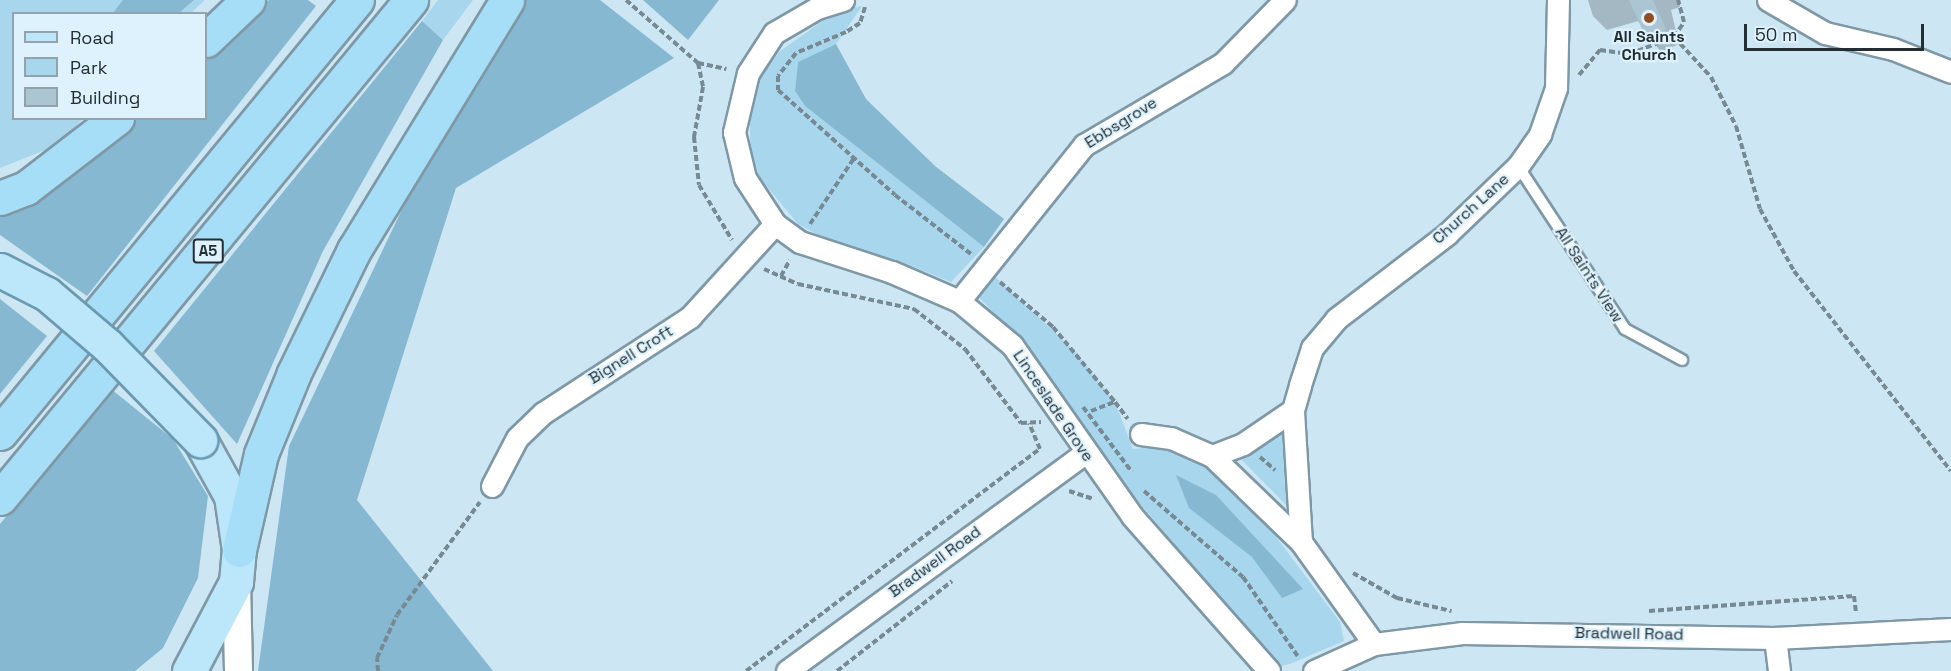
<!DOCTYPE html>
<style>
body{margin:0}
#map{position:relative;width:1951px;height:671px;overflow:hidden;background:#cce6f3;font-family:"Space Grotesk",sans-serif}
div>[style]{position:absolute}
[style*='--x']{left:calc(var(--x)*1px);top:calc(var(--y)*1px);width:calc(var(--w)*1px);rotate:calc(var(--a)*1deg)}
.green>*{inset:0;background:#a8d6ed}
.forest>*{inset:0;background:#86b9d1}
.shadow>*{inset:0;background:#0003}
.building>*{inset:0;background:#abc5d2}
.path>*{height:4px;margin-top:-2px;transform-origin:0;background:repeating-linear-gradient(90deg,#778992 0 6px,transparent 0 9px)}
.roads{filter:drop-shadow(2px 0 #7f98a5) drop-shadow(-2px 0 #7f98a5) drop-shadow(0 2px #7f98a5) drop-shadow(0 -2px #7f98a5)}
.service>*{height:10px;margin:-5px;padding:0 5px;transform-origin:5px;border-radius:5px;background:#fff}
.minor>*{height:21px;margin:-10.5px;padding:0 10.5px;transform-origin:10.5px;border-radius:10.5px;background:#fff}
.tertiary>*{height:27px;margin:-13.5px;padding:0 13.5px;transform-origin:13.5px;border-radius:13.5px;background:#fff}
.primary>*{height:33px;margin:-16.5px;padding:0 16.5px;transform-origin:16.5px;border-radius:16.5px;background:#bce6fa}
.trunk>*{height:33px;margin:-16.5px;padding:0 16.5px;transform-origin:16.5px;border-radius:16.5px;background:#a6def8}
.bridges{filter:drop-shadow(2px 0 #6a9ab1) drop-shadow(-2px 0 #6a9ab1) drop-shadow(0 2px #6a9ab1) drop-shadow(0 -2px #6a9ab1)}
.primary-bridge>*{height:33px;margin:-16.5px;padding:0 16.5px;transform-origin:16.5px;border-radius:16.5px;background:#bce6fa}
.dots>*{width:16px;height:16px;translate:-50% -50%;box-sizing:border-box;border:3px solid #ddf2fd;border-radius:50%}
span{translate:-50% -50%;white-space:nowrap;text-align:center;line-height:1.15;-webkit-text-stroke:4.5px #ddf2fd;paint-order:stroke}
.shield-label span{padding:2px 4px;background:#ddf2fd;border:2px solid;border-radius:4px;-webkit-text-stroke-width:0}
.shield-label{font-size:15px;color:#232d32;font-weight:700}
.poi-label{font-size:16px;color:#232d32;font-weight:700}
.street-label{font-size:16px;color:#232d32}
.legend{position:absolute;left:12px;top:12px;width:195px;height:108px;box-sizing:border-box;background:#ddf2fd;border:2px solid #93a3ac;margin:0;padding:8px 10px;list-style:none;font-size:18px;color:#232d32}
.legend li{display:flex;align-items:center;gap:12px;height:30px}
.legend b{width:30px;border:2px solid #93a3ac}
.scale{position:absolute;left:1744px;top:24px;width:180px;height:27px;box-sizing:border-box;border:3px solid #232d32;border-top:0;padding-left:8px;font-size:18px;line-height:21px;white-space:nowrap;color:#232d32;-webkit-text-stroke:4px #ddf2fd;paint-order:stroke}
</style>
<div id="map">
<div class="green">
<i style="clip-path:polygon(0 0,205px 0,191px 13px,14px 14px,14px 118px,83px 119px,55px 146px,0 168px)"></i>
<i style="clip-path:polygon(438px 0,473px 0,443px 40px,422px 21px)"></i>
<i style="clip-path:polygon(862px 6px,836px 44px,798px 62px,795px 91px,805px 106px,984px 247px,951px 282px,897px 260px,837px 245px,798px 224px,760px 178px,750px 151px,750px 100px,763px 73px,780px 51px,837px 11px)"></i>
<i style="clip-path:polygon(992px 274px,1074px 350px,1115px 402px,1133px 449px,1162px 446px,1208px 465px,1262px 518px,1340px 622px,1344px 641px,1290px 664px,1280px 666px,1271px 657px,1106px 464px,1031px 353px,977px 295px)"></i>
<i style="clip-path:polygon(1286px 431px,1290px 509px,1240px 458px)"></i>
</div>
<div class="forest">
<i style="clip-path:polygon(123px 0,194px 0,179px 13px,113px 13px)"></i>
<i style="clip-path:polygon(269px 0,308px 0,316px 6px,87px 296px,0 235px,0 213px,90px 159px,137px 119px,206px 118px,206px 59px)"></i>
<i style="clip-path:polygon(525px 0,600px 0,674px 58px,456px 188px,357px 500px,493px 671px,258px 671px,289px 446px,429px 153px)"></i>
<i style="clip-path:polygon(643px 0,719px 0,688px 40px)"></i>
<i style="clip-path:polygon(422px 21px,443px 40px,323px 251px,237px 444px,154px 351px)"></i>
<i style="clip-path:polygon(836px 44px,866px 99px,935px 166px,1004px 219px,984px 247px,805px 106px,795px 91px,798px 62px)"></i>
<i style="clip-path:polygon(0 299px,47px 336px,0 394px)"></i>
<i style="clip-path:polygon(111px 389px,173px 439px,208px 496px,198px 578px,163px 648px,135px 671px,0 671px,0 524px)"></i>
<i style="clip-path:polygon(1176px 475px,1216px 495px,1303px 589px,1282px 598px,1252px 557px,1189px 508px)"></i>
</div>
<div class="shadow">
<i style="clip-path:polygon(1588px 0,1678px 0,1680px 7px,1671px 10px,1679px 44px,1661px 52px,1638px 21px,1607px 30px,1593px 16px)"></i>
</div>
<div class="building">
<i style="clip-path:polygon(1629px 0,1653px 0,1666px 29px,1646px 38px)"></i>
</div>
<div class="path">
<i style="--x:626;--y:0;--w:96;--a:41.2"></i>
<i style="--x:698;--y:63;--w:25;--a:78"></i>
<i style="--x:703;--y:87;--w:51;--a:100.2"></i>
<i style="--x:694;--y:137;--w:48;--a:84.1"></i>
<i style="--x:699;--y:185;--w:64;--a:59"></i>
<i style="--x:865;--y:7;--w:17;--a:107"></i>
<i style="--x:860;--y:23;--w:17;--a:147"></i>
<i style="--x:846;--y:32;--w:54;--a:157.2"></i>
<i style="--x:796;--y:53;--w:29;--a:128"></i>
<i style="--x:778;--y:76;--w:14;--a:90"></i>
<i style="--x:778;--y:90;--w:157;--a:41.9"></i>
<i style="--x:895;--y:195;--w:96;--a:37.8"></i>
<i style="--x:1674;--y:37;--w:54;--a:47.2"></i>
<i style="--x:1711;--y:77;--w:55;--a:63"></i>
<i style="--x:1736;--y:126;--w:86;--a:73.9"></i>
<i style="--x:1760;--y:209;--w:71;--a:61.3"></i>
<i style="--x:1794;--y:271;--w:254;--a:51.9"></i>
<i style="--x:698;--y:63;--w:29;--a:12"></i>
<i style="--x:1579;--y:75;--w:33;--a:-50"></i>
<i style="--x:1600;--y:50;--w:29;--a:8"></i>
<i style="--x:1629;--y:54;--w:48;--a:-20.7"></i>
<i style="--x:1674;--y:37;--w:18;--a:-56"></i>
<i style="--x:1684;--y:22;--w:23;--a:-105"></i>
<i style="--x:810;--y:224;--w:79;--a:-56.3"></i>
<i style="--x:764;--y:269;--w:37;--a:24"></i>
<i style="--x:798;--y:284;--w:119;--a:12.2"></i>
<i style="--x:914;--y:309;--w:65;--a:38.1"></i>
<i style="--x:965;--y:349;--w:93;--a:52.9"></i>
<i style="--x:1021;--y:423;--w:20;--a:-3"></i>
<i style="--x:781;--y:276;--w:18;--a:-61"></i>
<i style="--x:1000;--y:282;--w:70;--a:40.3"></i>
<i style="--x:1053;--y:327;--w:97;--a:50.4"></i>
<i style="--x:1083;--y:407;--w:81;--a:53"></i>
<i style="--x:1091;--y:411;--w:26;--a:-21"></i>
<i style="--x:1115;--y:402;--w:21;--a:53"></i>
<i style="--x:1260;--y:457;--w:20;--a:41"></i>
<i style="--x:1069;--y:491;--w:25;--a:18"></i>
<i style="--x:1144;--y:491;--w:131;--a:41"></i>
<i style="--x:1243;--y:577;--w:98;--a:55.3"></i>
<i style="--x:1353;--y:573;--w:51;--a:29.6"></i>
<i style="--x:1397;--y:598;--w:56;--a:13.5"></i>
<i style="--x:1649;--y:611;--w:206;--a:-4.2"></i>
<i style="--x:1854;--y:596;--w:17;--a:83"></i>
<i style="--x:378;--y:671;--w:13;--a:-94"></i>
<i style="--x:377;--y:658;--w:47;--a:-65.1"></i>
<i style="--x:397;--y:615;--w:140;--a:-53.7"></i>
<i style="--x:746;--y:671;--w:368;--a:-37.1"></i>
<i style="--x:1040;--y:449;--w:28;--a:-113"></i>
<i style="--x:837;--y:671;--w:146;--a:-38"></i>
</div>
<div class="roads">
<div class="service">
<i style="--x:1518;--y:166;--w:195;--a:56.7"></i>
<i style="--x:1625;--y:329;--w:65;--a:28.5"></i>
</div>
<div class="minor">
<i style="--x:843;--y:0;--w:27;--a:163"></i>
<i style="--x:817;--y:8;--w:50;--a:149.8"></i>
<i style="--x:774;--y:33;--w:48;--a:123"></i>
<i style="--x:748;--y:73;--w:61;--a:103.3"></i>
<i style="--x:734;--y:132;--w:47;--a:76.6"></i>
<i style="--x:745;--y:178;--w:55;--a:56.9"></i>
<i style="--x:775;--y:224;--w:31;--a:36"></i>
<i style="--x:800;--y:242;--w:97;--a:18.1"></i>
<i style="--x:892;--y:272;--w:73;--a:23.4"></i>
<i style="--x:959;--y:301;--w:69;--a:39.7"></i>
<i style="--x:1012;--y:345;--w:209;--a:54.9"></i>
<i style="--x:1132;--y:516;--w:207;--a:48.5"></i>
<i style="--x:1768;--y:0;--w:66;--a:30.1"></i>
<i style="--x:1825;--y:33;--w:70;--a:13.2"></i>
<i style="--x:1893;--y:49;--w:62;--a:21.6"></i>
<i style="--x:959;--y:301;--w:200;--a:-51.3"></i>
<i style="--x:1084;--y:145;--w:161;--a:-30.5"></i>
<i style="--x:1223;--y:63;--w:88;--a:-45.5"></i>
<i style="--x:1141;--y:434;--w:30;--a:8"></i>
<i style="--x:1171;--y:438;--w:45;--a:23.7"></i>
<i style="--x:1212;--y:456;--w:124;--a:44"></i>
<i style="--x:1212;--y:456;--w:33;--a:-21"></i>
<i style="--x:1243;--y:444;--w:60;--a:-34.2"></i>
<i style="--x:492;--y:486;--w:54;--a:-62.5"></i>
<i style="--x:517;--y:438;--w:36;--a:-44"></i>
<i style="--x:543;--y:413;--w:176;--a:-33.1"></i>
<i style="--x:690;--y:317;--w:126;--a:-47.6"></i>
<i style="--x:1775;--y:638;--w:33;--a:83"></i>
<i style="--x:1374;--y:644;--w:125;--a:-125.6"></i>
<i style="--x:1301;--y:542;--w:132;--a:-93.5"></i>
<i style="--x:1293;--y:410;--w:26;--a:-74"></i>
<i style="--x:1300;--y:385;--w:39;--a:-72"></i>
<i style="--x:1312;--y:348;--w:38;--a:-50"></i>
<i style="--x:1336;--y:319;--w:140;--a:-37.4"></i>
<i style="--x:1447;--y:234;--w:98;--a:-43.8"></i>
<i style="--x:1518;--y:166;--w:39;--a:-55"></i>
<i style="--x:1540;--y:134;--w:49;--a:-70.8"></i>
<i style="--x:1556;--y:88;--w:88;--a:-88.7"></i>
<i style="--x:787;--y:671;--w:369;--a:-36.2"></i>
<i style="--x:1314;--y:671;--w:66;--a:-24.2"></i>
<i style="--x:1374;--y:644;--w:89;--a:-7.1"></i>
<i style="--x:1462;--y:633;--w:313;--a:0.9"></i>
<i style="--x:1775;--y:638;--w:176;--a:-2.9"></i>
</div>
<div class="tertiary">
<i style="--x:236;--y:582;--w:89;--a:88.7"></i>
</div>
<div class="primary">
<i style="--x:189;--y:671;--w:101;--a:-62.2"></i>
<i style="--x:236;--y:582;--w:32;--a:-85"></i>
<i style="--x:239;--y:550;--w:55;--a:-98.4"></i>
<i style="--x:231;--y:496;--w:64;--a:-119"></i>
</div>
<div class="trunk">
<i style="--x:206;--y:40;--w:58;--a:-43.6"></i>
<i style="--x:0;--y:198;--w:28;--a:-21"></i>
<i style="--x:26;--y:188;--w:115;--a:-37.6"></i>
<i style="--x:0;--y:433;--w:561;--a:-50.5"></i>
<i style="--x:0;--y:498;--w:646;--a:-50.47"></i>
<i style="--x:239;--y:550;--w:98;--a:-77.1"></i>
<i style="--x:261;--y:454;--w:87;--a:-67.8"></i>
<i style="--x:294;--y:373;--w:137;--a:-64"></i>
<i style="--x:354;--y:250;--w:293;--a:-58.5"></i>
</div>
</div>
<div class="bridges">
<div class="primary-bridge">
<i style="--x:0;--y:270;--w:53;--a:27.1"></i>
<i style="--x:47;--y:294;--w:80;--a:40.4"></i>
<i style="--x:108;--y:346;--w:132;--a:45.6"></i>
</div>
</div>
<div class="dots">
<i style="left:1649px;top:18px;background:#924d23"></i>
</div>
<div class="shield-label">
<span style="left:208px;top:251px">A5</span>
</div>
<div class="poi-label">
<span style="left:1649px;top:46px">All Saints<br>Church</span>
</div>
<div class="street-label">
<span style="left:1121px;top:123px;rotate:-32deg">Ebbsgrove</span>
<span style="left:1471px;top:209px;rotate:-42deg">Church Lane</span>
<span style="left:1589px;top:275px;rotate:57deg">All Saints View</span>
<span style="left:631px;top:355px;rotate:-32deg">Bignell Croft</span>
<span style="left:1053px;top:406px;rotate:56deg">Linceslade Grove</span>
<span style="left:935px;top:562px;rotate:-36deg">Bradwell Road</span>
<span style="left:1629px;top:634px;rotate:1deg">Bradwell Road</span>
</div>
<ul class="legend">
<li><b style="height:8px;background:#bce6fa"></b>Road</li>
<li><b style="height:16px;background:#a8d6ed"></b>Park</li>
<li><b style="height:16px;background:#abc5d2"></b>Building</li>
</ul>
<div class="scale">50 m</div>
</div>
